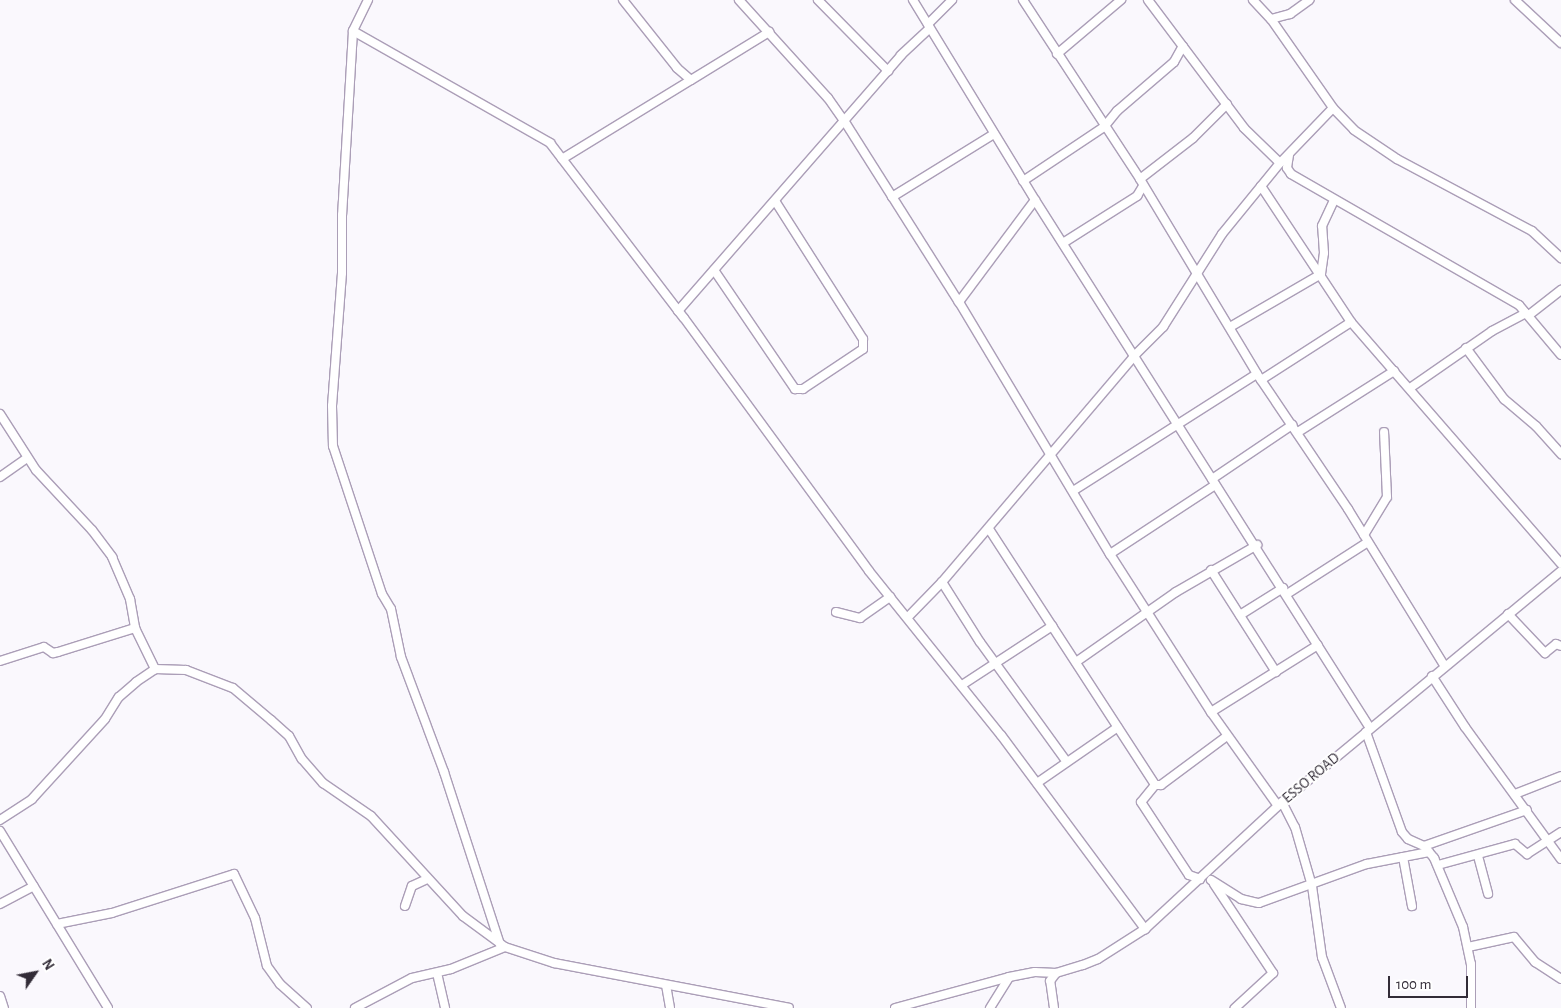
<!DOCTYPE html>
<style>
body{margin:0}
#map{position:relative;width:1561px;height:1008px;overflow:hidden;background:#faf8fd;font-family:"Alegreya Sans",sans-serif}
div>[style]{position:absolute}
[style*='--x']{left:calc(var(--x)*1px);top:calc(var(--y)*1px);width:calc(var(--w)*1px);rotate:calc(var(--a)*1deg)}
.roads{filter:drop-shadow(1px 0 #ab9eb7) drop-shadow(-1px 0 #ab9eb7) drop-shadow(0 1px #ab9eb7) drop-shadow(0 -1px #ab9eb7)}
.minor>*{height:8px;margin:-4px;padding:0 4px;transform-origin:4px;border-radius:4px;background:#fff}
span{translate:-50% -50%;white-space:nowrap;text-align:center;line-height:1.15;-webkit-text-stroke:4px #fff;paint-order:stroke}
.street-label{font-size:15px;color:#322c37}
.north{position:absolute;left:10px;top:948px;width:50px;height:50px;-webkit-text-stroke:4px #fff;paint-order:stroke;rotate:57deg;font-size:14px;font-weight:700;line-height:20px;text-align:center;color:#322c37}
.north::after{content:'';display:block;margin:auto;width:18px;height:22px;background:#322c37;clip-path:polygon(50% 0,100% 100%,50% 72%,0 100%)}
.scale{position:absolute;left:1388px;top:976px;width:80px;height:22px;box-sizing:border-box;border:2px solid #322c37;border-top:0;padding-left:6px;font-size:15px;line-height:18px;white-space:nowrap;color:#322c37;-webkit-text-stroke:4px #fff;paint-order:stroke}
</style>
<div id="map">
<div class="roads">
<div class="minor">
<i style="--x:368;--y:0;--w:34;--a:116"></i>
<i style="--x:353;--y:31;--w:184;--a:93.4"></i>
<i style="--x:342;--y:215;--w:58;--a:90"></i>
<i style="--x:342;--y:273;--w:133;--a:94.3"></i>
<i style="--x:332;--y:406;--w:40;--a:88.6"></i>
<i style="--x:333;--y:446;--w:156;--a:71.7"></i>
<i style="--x:382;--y:594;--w:17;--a:59"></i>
<i style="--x:391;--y:609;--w:49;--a:78.2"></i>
<i style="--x:401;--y:657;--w:123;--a:69.5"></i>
<i style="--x:444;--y:772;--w:181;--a:72"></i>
<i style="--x:623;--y:0;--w:87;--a:51.5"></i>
<i style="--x:677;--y:68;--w:18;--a:41"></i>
<i style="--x:691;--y:80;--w:92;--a:-31.6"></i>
<i style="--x:739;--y:0;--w:132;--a:47.8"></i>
<i style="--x:828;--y:98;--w:29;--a:55"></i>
<i style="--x:845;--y:122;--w:213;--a:57.7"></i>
<i style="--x:959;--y:302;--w:294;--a:59.1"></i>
<i style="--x:1110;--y:554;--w:188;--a:57.4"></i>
<i style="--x:1211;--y:712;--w:115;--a:54.5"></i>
<i style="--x:818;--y:0;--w:100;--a:45.4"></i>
<i style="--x:913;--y:0;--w:234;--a:58.6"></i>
<i style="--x:1035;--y:200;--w:625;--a:57.61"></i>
<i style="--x:1023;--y:0;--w:214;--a:56.8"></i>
<i style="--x:1140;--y:179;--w:227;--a:59"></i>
<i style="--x:1257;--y:374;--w:163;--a:56"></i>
<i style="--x:1348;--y:509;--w:183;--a:58.4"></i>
<i style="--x:1148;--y:0;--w:160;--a:53.1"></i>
<i style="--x:1244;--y:128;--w:50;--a:44.2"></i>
<i style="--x:1253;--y:0;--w:26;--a:47"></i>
<i style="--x:1271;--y:19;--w:20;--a:-15"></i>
<i style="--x:1290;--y:14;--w:24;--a:-36"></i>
<i style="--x:1515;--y:0;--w:63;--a:43.1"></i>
<i style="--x:1271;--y:19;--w:108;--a:55.1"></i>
<i style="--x:1333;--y:108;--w:30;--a:46"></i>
<i style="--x:1354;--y:130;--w:52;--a:34"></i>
<i style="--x:1397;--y:159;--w:153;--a:28.1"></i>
<i style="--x:1532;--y:231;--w:40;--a:43"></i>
<i style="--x:928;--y:24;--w:34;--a:-45"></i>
<i style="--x:353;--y:31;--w:227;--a:29.6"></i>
<i style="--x:550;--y:143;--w:220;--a:52.6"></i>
<i style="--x:684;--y:318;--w:313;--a:53.8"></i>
<i style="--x:869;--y:571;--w:211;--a:51.2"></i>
<i style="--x:1001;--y:735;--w:242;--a:53.4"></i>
<i style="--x:1057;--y:54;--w:84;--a:-40.2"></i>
<i style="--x:1289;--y:155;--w:13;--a:99"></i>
<i style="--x:1287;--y:168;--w:7;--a:56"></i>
<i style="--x:1291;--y:174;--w:263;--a:29.9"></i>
<i style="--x:1519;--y:305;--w:65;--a:50"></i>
<i style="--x:562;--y:159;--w:151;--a:-31.5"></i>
<i style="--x:1140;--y:179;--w:67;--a:-37.7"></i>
<i style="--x:1193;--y:138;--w:48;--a:-45"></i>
<i style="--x:1023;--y:181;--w:97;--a:-33.7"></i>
<i style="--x:1104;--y:127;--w:21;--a:-51"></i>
<i style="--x:1117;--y:111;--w:75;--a:-40.7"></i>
<i style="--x:1174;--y:62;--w:18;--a:-61"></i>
<i style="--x:1261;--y:186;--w:163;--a:56.5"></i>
<i style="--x:1351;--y:322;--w:320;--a:49"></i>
<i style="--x:892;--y:197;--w:120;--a:-31.7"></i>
<i style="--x:1063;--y:243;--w:88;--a:-32.4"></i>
<i style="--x:1137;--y:196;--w:12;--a:-59"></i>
<i style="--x:714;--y:270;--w:144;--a:55.8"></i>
<i style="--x:795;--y:389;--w:8;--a:0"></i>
<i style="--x:803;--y:389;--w:72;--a:-33.7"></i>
<i style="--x:863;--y:349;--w:10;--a:-90"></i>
<i style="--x:863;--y:339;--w:164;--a:-122.5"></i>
<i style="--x:959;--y:302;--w:127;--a:-53.3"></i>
<i style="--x:678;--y:311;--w:340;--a:-48.9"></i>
<i style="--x:901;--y:55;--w:38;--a:-43"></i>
<i style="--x:1529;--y:315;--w:41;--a:-38"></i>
<i style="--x:1230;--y:327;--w:105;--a:-30.2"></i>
<i style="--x:1321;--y:274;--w:21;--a:-82"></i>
<i style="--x:1324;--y:253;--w:27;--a:-94"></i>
<i style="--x:1322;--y:226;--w:29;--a:-65"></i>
<i style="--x:1466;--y:348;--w:64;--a:53.3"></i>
<i style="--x:1504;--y:399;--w:42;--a:40.2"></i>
<i style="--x:1536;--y:426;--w:38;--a:48"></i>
<i style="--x:1261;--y:380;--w:107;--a:-32.8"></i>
<i style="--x:1410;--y:388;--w:100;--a:-34.8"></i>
<i style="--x:1492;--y:331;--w:38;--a:-28"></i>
<i style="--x:0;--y:414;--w:67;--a:57.3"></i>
<i style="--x:36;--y:470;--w:82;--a:47"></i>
<i style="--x:92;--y:530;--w:34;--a:53"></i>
<i style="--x:112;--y:557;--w:46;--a:66.8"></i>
<i style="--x:130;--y:599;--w:29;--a:80"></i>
<i style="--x:135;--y:628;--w:46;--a:64"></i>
<i style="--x:1298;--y:432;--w:114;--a:-32.4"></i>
<i style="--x:0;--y:477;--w:33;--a:-35"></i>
<i style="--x:1212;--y:479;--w:97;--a:-34"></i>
<i style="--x:1073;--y:491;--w:218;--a:-32.5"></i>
<i style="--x:989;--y:529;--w:305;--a:57"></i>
<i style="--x:1155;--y:785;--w:6;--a:0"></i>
<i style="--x:1161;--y:785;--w:82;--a:-36.6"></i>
<i style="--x:1364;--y:535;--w:44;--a:-58.8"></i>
<i style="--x:1387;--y:497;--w:65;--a:-92.6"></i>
<i style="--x:1110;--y:554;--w:126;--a:-33.3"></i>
<i style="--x:1211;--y:570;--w:121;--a:57.5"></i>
<i style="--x:942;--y:582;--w:71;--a:57.7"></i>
<i style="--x:980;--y:642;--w:148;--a:54.1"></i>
<i style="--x:1287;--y:594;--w:96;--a:-32.7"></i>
<i style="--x:836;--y:612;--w:25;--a:14"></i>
<i style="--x:860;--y:618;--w:37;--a:-35"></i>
<i style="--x:1508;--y:614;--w:54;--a:46.5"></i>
<i style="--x:1545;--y:653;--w:14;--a:-39"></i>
<i style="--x:1556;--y:644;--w:5;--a:22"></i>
<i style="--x:1240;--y:615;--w:51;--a:-32.1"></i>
<i style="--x:908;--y:617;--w:49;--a:-45.8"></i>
<i style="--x:942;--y:582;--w:298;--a:-49.6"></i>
<i style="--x:1135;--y:355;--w:40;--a:-45"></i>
<i style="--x:1163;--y:327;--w:110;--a:-57.6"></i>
<i style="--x:1222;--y:234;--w:92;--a:-50.8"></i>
<i style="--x:1280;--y:163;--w:76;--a:-46.1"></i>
<i style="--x:0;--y:661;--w:46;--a:-17.7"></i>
<i style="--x:44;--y:647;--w:11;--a:34"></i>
<i style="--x:53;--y:653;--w:5;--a:-11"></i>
<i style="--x:58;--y:652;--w:81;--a:-17.3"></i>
<i style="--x:1076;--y:662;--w:122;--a:-35"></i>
<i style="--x:1176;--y:592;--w:94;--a:-30.1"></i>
<i style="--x:1432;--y:676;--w:61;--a:57.1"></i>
<i style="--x:1465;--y:727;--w:163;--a:54"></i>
<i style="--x:962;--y:685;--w:108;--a:-33.2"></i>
<i style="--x:1211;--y:712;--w:126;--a:-32.1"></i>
<i style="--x:1366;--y:732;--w:106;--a:70.2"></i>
<i style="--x:1402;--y:832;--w:9;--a:49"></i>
<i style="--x:1408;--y:839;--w:17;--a:24"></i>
<i style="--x:1424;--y:846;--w:16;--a:50"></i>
<i style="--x:1434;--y:858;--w:75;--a:67.2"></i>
<i style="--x:1463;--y:927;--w:38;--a:78"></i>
<i style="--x:1471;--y:964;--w:44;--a:90"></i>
<i style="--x:1037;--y:783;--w:98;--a:-34.7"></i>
<i style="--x:1155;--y:785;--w:22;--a:129"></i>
<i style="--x:1141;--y:802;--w:87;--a:56.7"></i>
<i style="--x:1189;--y:875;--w:12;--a:20"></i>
<i style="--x:1515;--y:794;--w:49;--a:-21.4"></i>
<i style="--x:1282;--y:802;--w:28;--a:63"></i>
<i style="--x:1295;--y:827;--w:61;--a:73.9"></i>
<i style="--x:1312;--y:886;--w:72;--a:82"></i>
<i style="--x:1322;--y:957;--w:54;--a:69.6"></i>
<i style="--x:0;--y:820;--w:38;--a:-33"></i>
<i style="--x:32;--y:799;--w:108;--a:-47.6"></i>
<i style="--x:105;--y:719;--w:26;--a:-58"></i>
<i style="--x:119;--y:697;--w:23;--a:-41"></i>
<i style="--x:136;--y:682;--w:23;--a:-34"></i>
<i style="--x:155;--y:669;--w:31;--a:2"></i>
<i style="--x:186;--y:670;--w:50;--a:21"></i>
<i style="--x:233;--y:688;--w:50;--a:40.1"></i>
<i style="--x:271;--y:720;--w:24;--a:42"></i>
<i style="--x:289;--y:736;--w:26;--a:61"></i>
<i style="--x:302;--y:759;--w:32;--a:49"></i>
<i style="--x:323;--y:783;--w:58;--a:34.5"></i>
<i style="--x:371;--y:816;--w:136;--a:47.4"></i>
<i style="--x:463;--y:916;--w:52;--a:36.4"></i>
<i style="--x:505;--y:947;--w:52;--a:18.1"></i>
<i style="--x:554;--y:963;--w:239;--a:10.8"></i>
<i style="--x:0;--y:831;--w:207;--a:58.6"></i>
<i style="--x:1424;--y:846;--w:109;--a:-19.3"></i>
<i style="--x:1478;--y:856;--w:39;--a:75"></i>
<i style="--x:1403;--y:857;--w:50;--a:79.6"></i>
<i style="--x:1438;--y:865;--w:80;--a:-15.3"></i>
<i style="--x:1515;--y:844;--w:16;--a:40"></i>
<i style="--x:1527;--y:854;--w:40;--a:-32.9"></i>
<i style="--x:1211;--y:880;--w:36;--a:32"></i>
<i style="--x:1241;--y:899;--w:18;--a:13"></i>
<i style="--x:1259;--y:903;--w:115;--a:-19.9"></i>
<i style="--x:1367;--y:864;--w:63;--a:-11"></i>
<i style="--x:1214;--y:884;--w:107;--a:56.5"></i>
<i style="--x:1273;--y:973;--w:52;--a:137.4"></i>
<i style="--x:0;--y:904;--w:38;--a:-28"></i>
<i style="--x:405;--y:906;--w:21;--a:-71"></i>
<i style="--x:412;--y:886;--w:17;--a:-25"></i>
<i style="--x:57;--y:924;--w:56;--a:-11.3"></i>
<i style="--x:112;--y:913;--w:128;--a:-17.7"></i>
<i style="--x:234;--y:874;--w:49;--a:64.5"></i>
<i style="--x:255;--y:918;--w:49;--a:76"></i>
<i style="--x:267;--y:966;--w:22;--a:54"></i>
<i style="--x:280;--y:984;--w:36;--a:42"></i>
<i style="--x:1468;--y:947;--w:47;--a:-12.3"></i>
<i style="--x:1514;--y:937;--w:33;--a:50"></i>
<i style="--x:1535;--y:962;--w:31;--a:33"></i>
<i style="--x:437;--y:973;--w:36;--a:77"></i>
<i style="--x:666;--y:985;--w:23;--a:80"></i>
<i style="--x:0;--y:996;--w:13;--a:72"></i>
<i style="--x:355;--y:1008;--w:64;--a:-27.8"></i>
<i style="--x:412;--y:978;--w:40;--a:-13"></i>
<i style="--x:451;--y:969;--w:58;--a:-22.2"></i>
<i style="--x:895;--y:1008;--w:118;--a:-15.2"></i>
<i style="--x:1009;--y:977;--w:26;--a:-11"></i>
<i style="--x:1035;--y:972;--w:21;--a:3"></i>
<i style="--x:1056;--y:973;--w:28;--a:-17"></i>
<i style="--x:1083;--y:965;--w:16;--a:-22"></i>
<i style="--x:1098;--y:959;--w:56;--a:-32.6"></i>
<i style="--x:1145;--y:929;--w:187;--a:-42.8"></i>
<i style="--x:1282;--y:802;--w:362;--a:-39.6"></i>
<i style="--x:990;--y:1008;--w:36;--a:-58"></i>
<i style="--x:1054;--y:1008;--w:27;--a:-98"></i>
<i style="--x:1050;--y:981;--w:10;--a:-53"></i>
</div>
</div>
<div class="street-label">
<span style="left:1311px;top:778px;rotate:-40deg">ESSO ROAD</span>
</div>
<div class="north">N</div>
<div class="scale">100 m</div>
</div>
